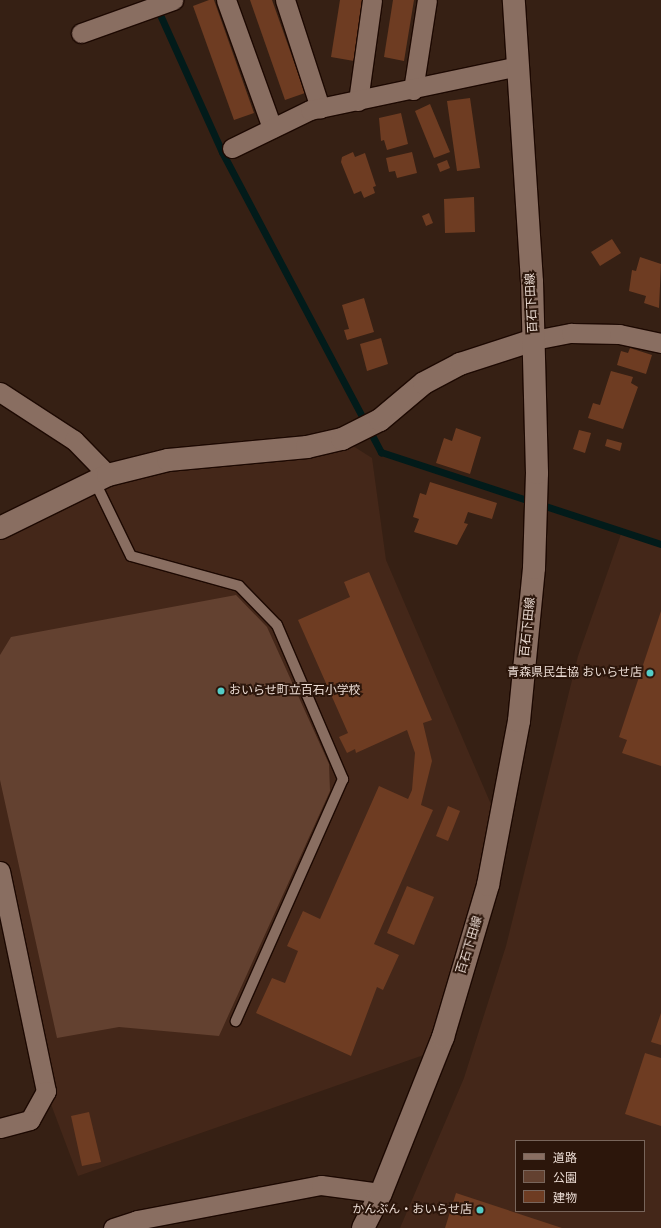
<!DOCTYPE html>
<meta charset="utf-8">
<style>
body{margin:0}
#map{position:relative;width:661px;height:1228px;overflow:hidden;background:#362014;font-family:"Varela Round","Noto Sans JP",sans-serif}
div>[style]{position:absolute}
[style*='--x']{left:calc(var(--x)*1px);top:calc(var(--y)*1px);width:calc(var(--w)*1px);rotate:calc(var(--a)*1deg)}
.built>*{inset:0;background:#442719}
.green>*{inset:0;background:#634130}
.stream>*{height:7px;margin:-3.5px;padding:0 3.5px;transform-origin:3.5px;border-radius:3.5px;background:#021b1a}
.building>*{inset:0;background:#6e3c22}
.roads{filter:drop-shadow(1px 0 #1d0902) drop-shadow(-1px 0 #1d0902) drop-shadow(0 1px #1d0902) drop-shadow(0 -1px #1d0902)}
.lane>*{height:10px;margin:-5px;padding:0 5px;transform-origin:5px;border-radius:5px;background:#896e61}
.street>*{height:19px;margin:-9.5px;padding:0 9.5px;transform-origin:9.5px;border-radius:9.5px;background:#896e61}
.secondary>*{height:22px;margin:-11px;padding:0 11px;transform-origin:11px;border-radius:11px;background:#896e61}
.dots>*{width:11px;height:11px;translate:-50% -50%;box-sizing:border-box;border:2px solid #2c160b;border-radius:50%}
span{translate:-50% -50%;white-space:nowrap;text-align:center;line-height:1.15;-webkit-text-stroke:4px #2c160b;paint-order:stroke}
.street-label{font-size:12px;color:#ebdcd4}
.poi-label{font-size:12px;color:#ebdcd4}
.right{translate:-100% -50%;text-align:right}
.left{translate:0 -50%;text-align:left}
.legend{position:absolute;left:515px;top:1140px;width:130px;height:72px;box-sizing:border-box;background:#2c160b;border:1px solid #78655b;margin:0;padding:5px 7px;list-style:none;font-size:12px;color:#ebdcd4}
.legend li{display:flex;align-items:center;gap:8px;height:20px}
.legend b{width:20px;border:1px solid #78655b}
</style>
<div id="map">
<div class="built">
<i style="clip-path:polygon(342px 439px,372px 458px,386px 560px,499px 823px,438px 1050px,78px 1176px,46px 1091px,0 871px,0 528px,108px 475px)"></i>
<i style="clip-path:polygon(evenodd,621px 534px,661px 547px,661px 1228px,400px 1228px,464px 1078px,506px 946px,578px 656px,621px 534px,516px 1141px,644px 1141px,644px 1211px,516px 1211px,516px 1141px)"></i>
</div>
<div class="green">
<i style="clip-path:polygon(236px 595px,267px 627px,329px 764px,330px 791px,219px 1036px,119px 1027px,57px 1038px,0 780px,0 655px,11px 637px)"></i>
</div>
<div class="stream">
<i style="--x:157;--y:8;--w:158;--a:65.7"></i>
<i style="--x:222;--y:152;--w:340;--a:62.1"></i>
<i style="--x:381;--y:452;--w:295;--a:18.2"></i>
</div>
<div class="building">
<i style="clip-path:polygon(209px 0,214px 0,254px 113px,234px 120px,193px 6px)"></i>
<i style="clip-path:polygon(250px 0,272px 0,305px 93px,285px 100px)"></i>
<i style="clip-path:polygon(340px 0,363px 0,354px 61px,331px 57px)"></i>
<i style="clip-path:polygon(393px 0,414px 0,404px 61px,384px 57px)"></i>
<i style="clip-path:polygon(470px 98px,480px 168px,457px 171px,447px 101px)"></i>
<i style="clip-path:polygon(430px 104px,450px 152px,434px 158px,415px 111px)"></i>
<i style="clip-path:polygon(401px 113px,408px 144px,387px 150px,384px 140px,381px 141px,379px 118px)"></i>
<i style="clip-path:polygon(353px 152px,355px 157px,365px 153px,376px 186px,373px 187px,375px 193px,364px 198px,361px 191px,354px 194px,341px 162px,342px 157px)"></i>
<i style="clip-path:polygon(412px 152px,417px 173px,397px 178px,395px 171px,389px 172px,386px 158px)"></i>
<i style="clip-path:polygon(447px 160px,450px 168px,440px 172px,437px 164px)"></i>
<i style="clip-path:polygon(474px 197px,475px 232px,445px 233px,444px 199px)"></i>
<i style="clip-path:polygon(429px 213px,433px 223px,426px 226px,422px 216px)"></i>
<i style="clip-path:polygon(612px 239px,621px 253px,600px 266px,591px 252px)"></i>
<i style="clip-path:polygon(640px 257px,661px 264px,659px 308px,644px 303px,646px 296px,629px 291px,632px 270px,636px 271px)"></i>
<i style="clip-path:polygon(364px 298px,374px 332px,347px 340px,344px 330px,349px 329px,342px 305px)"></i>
<i style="clip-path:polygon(381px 338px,388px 364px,367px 371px,360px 344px)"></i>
<i style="clip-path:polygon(630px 348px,652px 355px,646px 374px,617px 365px,621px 351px,628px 353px)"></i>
<i style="clip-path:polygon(611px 371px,633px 377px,631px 383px,638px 387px,623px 429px,588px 418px,593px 403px,600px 405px)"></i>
<i style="clip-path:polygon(456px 428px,481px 437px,470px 474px,436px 463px,444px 438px,452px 441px)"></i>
<i style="clip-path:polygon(579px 430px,591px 433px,585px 453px,573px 449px)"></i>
<i style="clip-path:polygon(607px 439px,622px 443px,620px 451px,605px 446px)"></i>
<i style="clip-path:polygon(430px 482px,497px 503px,492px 519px,468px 512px,464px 523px,468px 524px,457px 545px,414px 532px,419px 519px,413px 517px,420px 493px,426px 495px)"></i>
<i style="clip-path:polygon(369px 572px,432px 720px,423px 723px,432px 761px,421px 805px,433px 810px,374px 944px,399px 955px,383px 990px,377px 987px,351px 1056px,256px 1013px,272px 978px,285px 983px,298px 951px,287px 946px,303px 911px,320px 919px,379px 786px,408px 799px,412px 790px,415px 753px,407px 730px,356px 753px,355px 749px,347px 753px,339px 737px,348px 733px,298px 620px,350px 597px,344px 582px)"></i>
<i style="clip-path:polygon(661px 611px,661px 766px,622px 753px,627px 740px,619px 737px)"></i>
<i style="clip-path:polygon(448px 806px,460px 811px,448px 841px,436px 836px)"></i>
<i style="clip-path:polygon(407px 886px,434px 897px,414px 945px,387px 933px)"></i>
<i style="clip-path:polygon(661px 1013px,661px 1045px,651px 1042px)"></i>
<i style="clip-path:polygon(645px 1053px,661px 1058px,661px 1126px,625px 1114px)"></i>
<i style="clip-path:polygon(89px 1112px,101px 1162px,82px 1166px,71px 1116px)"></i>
<i style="clip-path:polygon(456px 1193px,562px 1228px,445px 1228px)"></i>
</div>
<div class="roads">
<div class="lane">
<i style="--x:95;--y:482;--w:82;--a:64.1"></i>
<i style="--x:131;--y:556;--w:112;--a:15.5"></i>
<i style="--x:239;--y:586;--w:54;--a:45.7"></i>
<i style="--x:277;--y:625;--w:168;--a:66.8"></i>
<i style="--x:343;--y:779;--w:265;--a:113.9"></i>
</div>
<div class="street">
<i style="--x:226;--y:0;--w:136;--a:70.2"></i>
<i style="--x:285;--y:0;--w:114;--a:72"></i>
<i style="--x:81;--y:33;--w:98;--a:-19.7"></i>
<i style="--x:413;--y:90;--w:91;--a:-81.2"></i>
<i style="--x:358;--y:101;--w:102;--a:-82.1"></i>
<i style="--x:232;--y:148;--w:87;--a:-26"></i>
<i style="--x:310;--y:110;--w:213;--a:-11.9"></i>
<i style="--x:534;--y:340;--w:38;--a:-11"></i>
<i style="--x:571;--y:333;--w:48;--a:1.2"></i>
<i style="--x:619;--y:334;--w:43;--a:12.1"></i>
<i style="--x:0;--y:392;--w:88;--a:33"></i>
<i style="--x:74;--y:440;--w:49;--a:45.8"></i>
<i style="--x:0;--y:871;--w:225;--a:78.2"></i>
<i style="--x:46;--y:1091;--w:33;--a:119"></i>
<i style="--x:30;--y:1120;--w:31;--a:165"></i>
<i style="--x:113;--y:1228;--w:25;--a:-18"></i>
<i style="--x:137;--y:1220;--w:187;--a:-10.8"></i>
<i style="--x:321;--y:1185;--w:61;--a:7.6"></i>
</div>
<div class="secondary">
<i style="--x:0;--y:528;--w:120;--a:-26.1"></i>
<i style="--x:108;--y:475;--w:62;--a:-14"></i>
<i style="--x:168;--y:460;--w:140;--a:-5.3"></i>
<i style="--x:307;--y:447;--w:36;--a:-13"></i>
<i style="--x:342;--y:439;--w:42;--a:-26.6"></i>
<i style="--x:380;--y:420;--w:57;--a:-40.1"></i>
<i style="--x:424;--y:383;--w:41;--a:-27.8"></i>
<i style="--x:460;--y:364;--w:78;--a:-18"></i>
<i style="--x:363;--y:1228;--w:39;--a:-63"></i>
<i style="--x:381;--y:1193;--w:168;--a:-68.3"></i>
<i style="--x:443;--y:1037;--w:159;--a:-73.5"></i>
<i style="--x:488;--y:885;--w:167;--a:-79.3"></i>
<i style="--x:519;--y:721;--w:154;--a:-84.4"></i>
<i style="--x:534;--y:568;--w:95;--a:-88.2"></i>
<i style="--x:537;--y:473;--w:191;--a:-91.5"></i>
<i style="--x:532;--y:282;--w:283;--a:-93.7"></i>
</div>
</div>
<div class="dots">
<i style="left:650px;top:673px;background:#54cdc7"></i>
<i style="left:221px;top:691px;background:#54cdc7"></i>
<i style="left:480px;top:1210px;background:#54cdc7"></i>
</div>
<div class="street-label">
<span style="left:532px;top:303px;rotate:-93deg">百石下田線</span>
<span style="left:528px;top:627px;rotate:-84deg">百石下田線</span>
<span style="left:470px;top:945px;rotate:-73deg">百石下田線</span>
</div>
<div class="poi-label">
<span class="right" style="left:642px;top:673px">青森県民生協 おいらせ店</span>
<span class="left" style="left:229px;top:691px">おいらせ町立百石小学校</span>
<span class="right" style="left:472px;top:1210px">かんぶん・おいらせ店</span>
</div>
<ul class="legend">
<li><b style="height:5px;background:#896e61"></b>道路</li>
<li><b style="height:11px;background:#634130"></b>公園</li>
<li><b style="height:11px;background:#6e3c22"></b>建物</li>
</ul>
</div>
